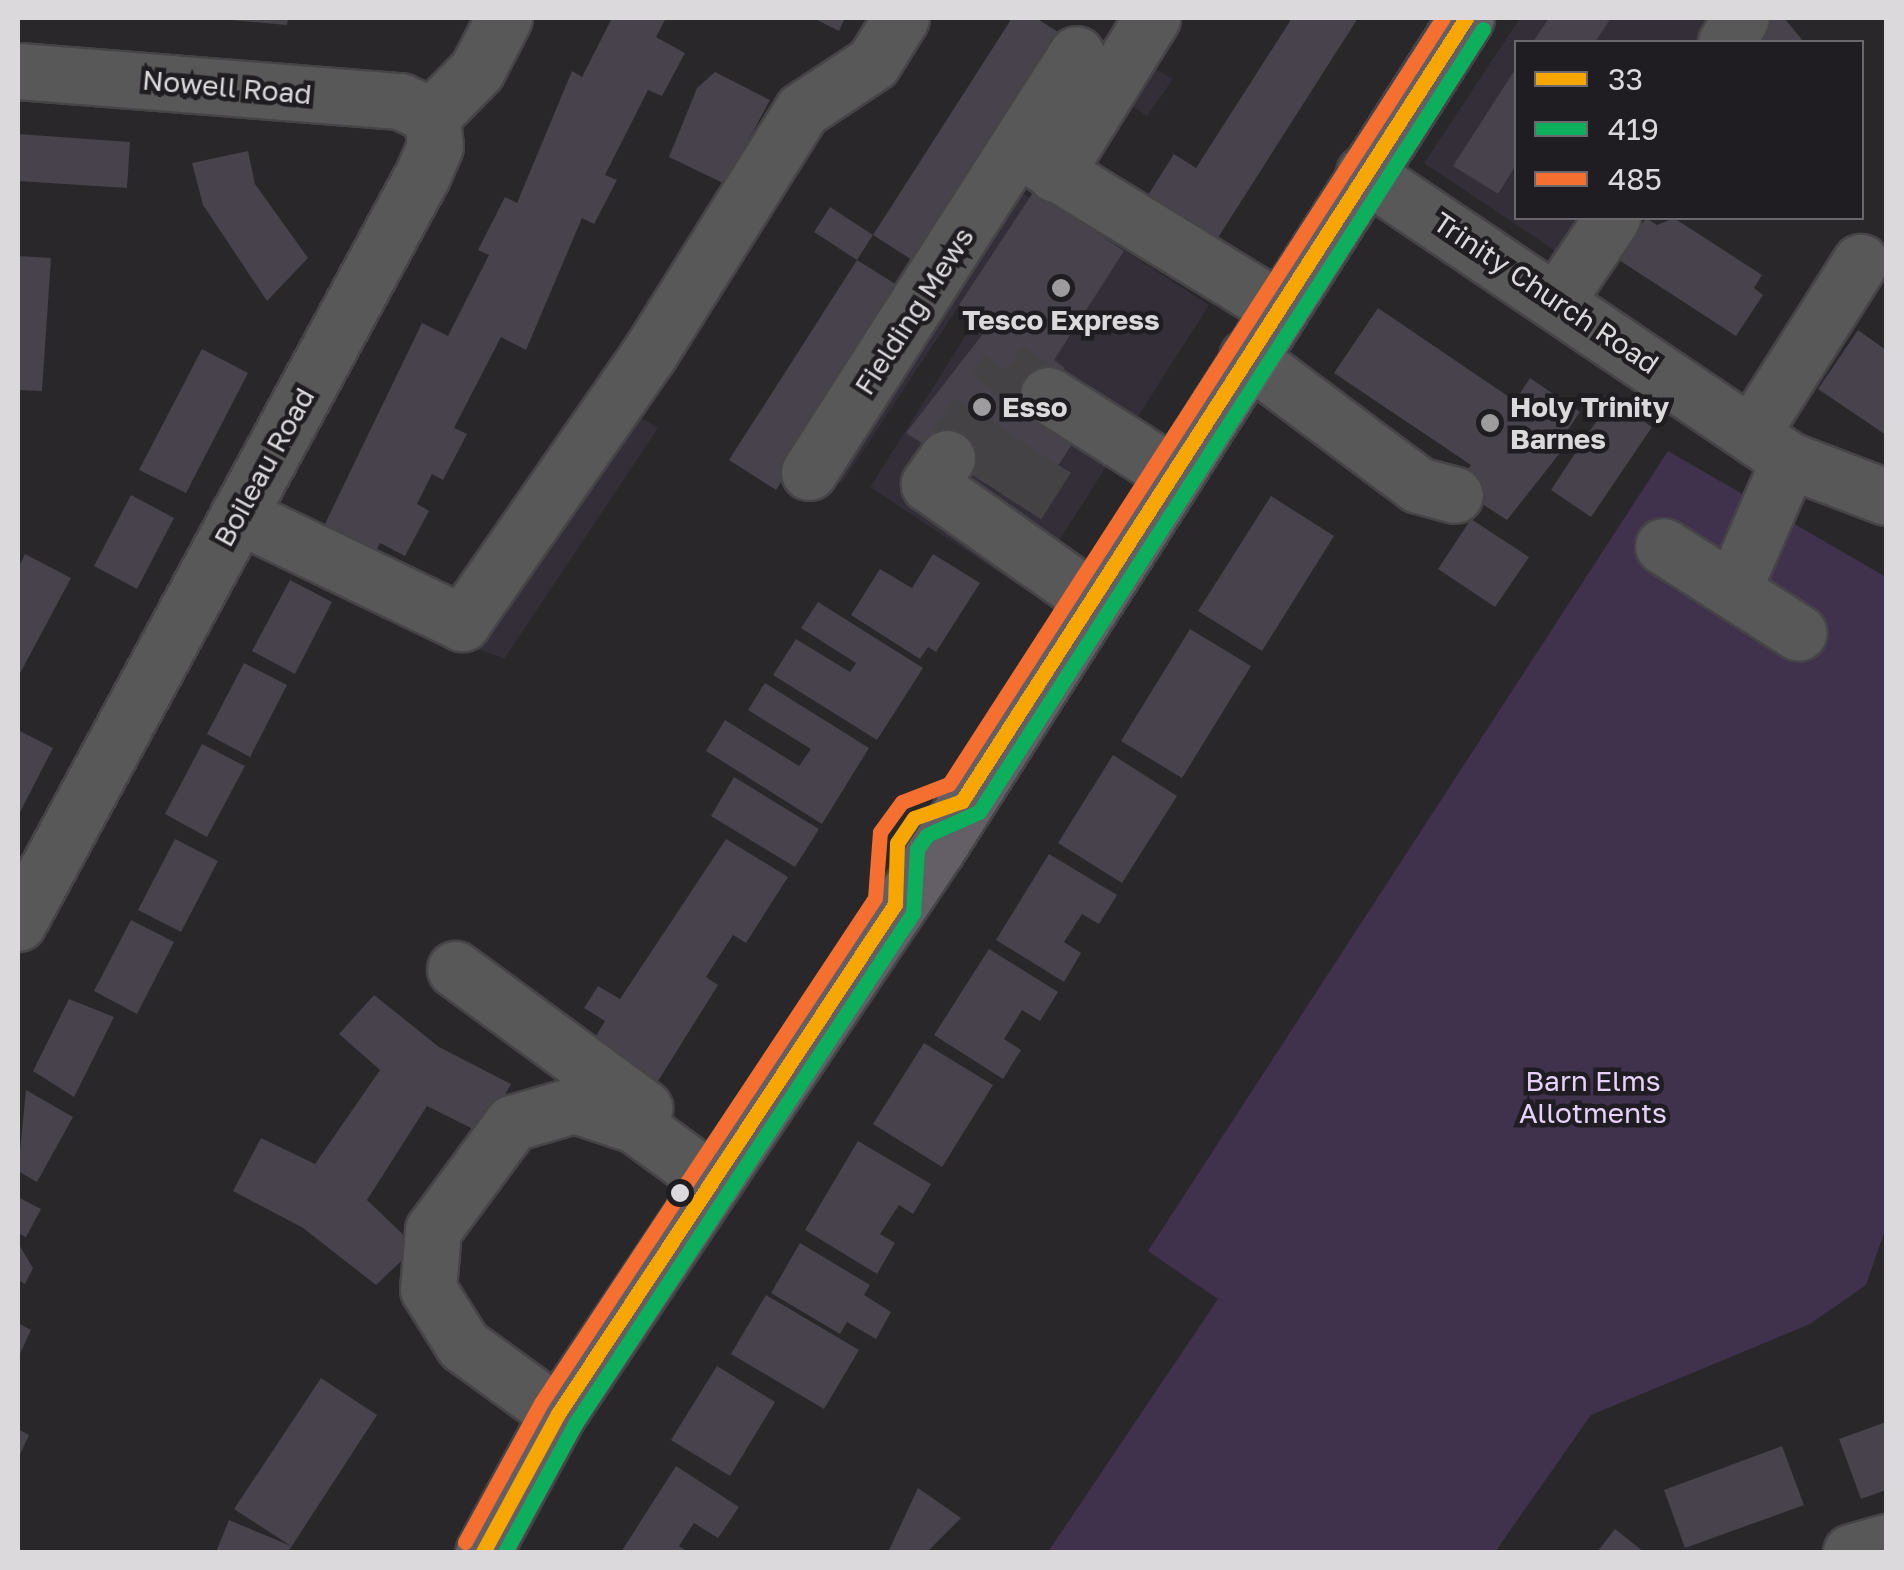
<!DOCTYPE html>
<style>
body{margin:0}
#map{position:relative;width:1904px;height:1570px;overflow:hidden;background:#29272a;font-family:"Golos Text",sans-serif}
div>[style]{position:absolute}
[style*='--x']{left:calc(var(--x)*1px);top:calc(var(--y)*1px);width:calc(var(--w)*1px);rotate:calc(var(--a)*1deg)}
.built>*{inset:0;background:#332e37}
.green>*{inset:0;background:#40314d}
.building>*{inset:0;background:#47424b}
.minor-tunnel>*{height:55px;margin-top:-27.5px;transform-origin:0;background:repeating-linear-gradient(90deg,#444245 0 55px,transparent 0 83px)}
.roads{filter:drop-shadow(2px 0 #464447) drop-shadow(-2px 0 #464447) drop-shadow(0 2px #464447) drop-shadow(0 -2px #464447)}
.minor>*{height:55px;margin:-27.5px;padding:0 27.5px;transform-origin:27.5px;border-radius:27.5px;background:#595859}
.major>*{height:55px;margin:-27.5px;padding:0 27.5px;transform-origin:27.5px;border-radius:27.5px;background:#645e67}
.bus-1>*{height:15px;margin:-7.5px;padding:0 7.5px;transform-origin:7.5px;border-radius:7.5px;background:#f7a600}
.bus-2>*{height:15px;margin:-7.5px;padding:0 7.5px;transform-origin:7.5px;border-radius:7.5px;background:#0daf5c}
.bus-3>*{height:15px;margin:-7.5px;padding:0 7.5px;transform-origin:7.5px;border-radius:7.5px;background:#f46f30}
.dots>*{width:28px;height:28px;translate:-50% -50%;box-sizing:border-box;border:5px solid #1f1d21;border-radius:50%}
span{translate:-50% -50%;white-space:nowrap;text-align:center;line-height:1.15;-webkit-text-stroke:9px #1f1d21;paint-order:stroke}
.street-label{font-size:28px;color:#dbd9dc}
.poi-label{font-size:28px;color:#dbd9dc;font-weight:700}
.left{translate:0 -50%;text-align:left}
.park-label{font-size:28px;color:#e6d2f9}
.frame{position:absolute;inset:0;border:20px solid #dbd9dc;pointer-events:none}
.legend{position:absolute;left:1514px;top:40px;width:350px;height:180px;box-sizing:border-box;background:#1f1d21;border:2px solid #6a686c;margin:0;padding:12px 18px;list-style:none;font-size:30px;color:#dbd9dc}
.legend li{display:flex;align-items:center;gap:20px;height:50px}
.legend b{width:50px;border:2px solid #6a686c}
</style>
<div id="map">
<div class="built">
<i style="clip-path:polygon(1520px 18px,1751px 18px,1735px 42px,1516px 42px,1516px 218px,1620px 218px,1585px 271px,1424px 163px)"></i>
<i style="clip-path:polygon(1145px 63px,1173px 79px,1147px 116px,1121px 98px)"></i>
<i style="clip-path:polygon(1006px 181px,1030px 198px,842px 483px,818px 467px)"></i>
<i style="clip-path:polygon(1050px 202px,1209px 305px,1027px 591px,870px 487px)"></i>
<i style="clip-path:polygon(630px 411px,658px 428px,504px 659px,473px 647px)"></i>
</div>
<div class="green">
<i style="clip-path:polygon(1668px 451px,1886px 577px,1886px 1227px,1866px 1285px,1810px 1324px,1591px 1415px,1495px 1552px,1048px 1552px,1218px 1299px,1148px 1251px)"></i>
</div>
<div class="building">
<i style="clip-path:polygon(208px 18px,288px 18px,287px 25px)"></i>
<i style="clip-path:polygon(612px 18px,666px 18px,656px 37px,685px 53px,662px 96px,648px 90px,605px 175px,617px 180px,594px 224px,582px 218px,526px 350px,501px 337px,454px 428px,467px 434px,443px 480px,432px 474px,417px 504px,429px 511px,405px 556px,380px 543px,373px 557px,322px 530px,422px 323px,448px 336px,489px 255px,478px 250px,505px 197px,517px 203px,572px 71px,582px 77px)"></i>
<i style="clip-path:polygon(813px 18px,845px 18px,839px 31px)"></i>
<i style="clip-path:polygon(1012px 18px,1036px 18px,1066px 37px,920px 265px,873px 235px)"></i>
<i style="clip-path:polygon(1292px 18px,1358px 18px,1212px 247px,1143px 203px,1174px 154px,1196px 168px)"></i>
<i style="clip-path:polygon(1549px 18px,1611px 18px,1595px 42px,1533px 42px)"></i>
<i style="clip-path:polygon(1750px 18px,1784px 18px,1804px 42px,1759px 42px,1746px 29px)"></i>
<i style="clip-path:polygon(1516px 68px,1516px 165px,1498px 194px,1453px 166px)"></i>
<i style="clip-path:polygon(715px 72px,770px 100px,725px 184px,669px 157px,697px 88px)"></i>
<i style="clip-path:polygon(18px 134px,130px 142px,127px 188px,18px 181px)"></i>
<i style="clip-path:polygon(248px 151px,255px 184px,308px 258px,267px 301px,203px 205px,192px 163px)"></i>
<i style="clip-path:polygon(1034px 191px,1124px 251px,1054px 360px,1065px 368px,1034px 419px,1072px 444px,1029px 511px,906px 433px,989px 326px,959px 305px)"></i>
<i style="clip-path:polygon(830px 207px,873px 235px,857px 260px,905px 290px,776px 490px,729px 460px,857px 260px,814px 232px)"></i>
<i style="clip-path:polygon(1646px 218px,1657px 225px,1674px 218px,1762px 275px,1754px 288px,1763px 295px,1736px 336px,1619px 260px)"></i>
<i style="clip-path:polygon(18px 256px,51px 258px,42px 391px,18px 390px)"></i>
<i style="clip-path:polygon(1378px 308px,1515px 401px,1530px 378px,1580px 412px,1565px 434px,1571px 439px,1507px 520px,1456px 487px,1471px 465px,1334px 373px)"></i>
<i style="clip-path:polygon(1858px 330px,1886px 350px,1886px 435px,1818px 389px)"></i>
<i style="clip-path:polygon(202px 349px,248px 373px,186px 493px,139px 470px)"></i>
<i style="clip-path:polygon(1611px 399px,1652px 427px,1591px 517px,1551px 490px)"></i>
<i style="clip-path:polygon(131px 495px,174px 518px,137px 589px,94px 566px)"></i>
<i style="clip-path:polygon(1271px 496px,1334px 536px,1262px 651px,1198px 611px)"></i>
<i style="clip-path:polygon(1471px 519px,1529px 557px,1495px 607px,1438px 569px)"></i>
<i style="clip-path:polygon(25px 554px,71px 578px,18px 677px,18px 569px)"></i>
<i style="clip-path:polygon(933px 554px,980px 583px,936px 652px,928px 647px,920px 659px,851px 615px,880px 569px,912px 588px)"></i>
<i style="clip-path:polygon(290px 580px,332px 602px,295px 674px,252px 651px)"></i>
<i style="clip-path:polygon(818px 602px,923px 668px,877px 740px,773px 675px,796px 639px,850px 672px,856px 663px,801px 628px)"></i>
<i style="clip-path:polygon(1190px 629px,1251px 666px,1182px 778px,1121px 741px)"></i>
<i style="clip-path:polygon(244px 663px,287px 685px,250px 757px,207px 734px)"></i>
<i style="clip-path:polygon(765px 683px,869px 748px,822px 824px,706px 751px,725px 720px,799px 766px,811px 749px,748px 710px)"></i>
<i style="clip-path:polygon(18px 730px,53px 748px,18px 816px)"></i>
<i style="clip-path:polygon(202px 744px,245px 766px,207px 837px,165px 814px)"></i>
<i style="clip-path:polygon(1113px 755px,1177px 796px,1122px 883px,1058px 843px)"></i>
<i style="clip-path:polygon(734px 777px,819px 829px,795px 867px,711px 816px)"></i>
<i style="clip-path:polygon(175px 839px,218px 861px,181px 932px,138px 910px)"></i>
<i style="clip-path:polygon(726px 839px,788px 877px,746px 943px,733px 935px,706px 977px,718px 985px,650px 1094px,585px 1054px,605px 1021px,584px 1008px,598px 986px,620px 999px)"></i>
<i style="clip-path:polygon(1049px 854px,1117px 895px,1099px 924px,1082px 914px,1064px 942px,1081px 953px,1064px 982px,996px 940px)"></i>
<i style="clip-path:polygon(131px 920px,174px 942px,137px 1014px,94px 991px)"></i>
<i style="clip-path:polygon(989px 949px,1058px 992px,1040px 1021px,1022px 1010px,1004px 1039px,1021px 1050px,1003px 1079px,934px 1035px)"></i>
<i style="clip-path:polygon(374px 995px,439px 1047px,511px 1084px,483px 1134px,427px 1106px,367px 1200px,416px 1247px,376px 1285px,303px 1228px,233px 1191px,261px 1138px,315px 1164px,380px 1070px,339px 1034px)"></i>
<i style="clip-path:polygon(69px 999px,114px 1017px,74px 1097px,33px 1071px)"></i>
<i style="clip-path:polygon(924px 1043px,993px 1085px,942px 1167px,873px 1124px)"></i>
<i style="clip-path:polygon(26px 1090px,73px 1117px,37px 1182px,18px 1171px)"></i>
<i style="clip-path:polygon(858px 1141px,931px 1184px,913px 1214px,899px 1205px,880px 1234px,895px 1243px,877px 1274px,805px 1230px)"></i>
<i style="clip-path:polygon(18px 1197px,41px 1209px,26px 1237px,18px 1233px)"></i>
<i style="clip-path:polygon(18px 1243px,33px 1268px,25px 1284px,18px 1280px)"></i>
<i style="clip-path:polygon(800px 1243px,870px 1285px,864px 1295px,891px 1312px,876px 1339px,847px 1322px,840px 1334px,771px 1293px)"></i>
<i style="clip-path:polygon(766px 1295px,859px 1350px,824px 1409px,731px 1354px)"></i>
<i style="clip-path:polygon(18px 1323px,31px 1330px,18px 1358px)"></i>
<i style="clip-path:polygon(717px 1366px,775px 1402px,730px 1476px,671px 1440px)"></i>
<i style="clip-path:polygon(321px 1378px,377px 1415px,288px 1552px,216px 1552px,229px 1520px,291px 1546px,234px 1509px)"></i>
<i style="clip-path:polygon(1886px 1422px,1886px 1490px,1861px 1499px,1839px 1439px)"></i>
<i style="clip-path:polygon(18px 1429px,29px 1435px,18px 1459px)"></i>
<i style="clip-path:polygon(1782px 1446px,1804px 1505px,1685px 1548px,1664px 1490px)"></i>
<i style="clip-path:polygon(676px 1466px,739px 1507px,718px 1538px,694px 1523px,679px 1546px,688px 1552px,621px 1552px)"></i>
<i style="clip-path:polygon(918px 1488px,961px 1518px,927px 1552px,888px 1552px)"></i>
<i style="clip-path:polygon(1615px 1529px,1644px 1552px,1597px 1552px)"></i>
</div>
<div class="minor-tunnel">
<i style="--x:947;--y:458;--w:107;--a:-56"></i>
<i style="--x:1007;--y:369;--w:49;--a:32.4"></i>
<i style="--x:983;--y:480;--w:107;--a:-55.7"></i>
<i style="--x:1018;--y:504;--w:78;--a:-57.5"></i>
</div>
<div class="roads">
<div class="minor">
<i style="--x:1726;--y:42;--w:28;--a:-58"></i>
<i style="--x:18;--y:71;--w:383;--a:4.5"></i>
<i style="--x:400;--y:101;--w:35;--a:25"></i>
<i style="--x:1018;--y:149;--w:304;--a:31.5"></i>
<i style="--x:1364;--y:173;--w:513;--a:34.03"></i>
<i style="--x:1789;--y:460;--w:104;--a:20.9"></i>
<i style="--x:1055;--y:174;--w:184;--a:-58.1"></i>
<i style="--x:1559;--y:297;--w:95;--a:-56.1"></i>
<i style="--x:1247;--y:357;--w:214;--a:36.8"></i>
<i style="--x:1418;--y:485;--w:38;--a:15"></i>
<i style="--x:1048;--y:395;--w:148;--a:32.3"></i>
<i style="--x:1751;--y:434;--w:204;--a:-57.6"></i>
<i style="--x:947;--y:458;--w:32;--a:125"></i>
<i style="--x:929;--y:484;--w:201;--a:35.3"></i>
<i style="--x:809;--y:472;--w:496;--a:-57.4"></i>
<i style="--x:238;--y:515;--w:249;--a:25.7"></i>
<i style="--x:462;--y:623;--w:328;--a:-55.2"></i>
<i style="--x:649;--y:354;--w:288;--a:-57.9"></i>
<i style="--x:802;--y:110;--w:85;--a:-33.5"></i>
<i style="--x:873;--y:63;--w:53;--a:-58.1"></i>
<i style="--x:1663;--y:546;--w:161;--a:32.6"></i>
<i style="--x:1734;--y:587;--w:138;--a:-66.6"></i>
<i style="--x:18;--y:923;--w:851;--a:-61.6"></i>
<i style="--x:423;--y:174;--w:30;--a:-67"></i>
<i style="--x:435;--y:146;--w:30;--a:-96"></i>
<i style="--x:432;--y:116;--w:64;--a:-45.6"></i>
<i style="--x:477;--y:70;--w:59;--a:-62.6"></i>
<i style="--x:455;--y:969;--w:235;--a:36.3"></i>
<i style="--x:558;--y:1414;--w:117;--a:-144"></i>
<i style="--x:463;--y:1345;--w:66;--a:-122"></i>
<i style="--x:428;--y:1289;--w:59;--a:-85.2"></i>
<i style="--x:433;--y:1230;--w:133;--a:-53.6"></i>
<i style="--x:512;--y:1123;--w:65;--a:-16.2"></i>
<i style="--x:574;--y:1105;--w:64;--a:18.2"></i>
<i style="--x:635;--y:1125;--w:97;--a:36.2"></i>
<i style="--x:1851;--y:1552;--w:36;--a:-16"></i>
</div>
<div class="major">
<i style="--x:483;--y:1552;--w:157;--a:-61.5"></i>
<i style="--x:558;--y:1414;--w:680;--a:-56.15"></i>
<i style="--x:937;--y:849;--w:985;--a:-57.52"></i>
</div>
</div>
<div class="bus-1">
<i style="--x:483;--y:1552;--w:157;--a:-61.5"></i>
<i style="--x:558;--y:1414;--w:611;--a:-56.54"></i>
<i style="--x:895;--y:904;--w:61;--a:-88.1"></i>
<i style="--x:897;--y:843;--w:30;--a:-56"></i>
<i style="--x:914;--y:818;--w:51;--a:-19.5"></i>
<i style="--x:962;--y:801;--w:931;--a:-57.23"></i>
</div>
<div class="bus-2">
<i style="--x:505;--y:1552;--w:146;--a:-61.3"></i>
<i style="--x:575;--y:1424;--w:613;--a:-56.52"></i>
<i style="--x:913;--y:913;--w:64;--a:-86.4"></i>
<i style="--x:917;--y:849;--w:17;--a:-54"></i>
<i style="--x:927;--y:835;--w:57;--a:-23.9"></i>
<i style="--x:979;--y:812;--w:931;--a:-57.23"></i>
</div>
<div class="bus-3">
<i style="--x:465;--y:1542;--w:158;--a:-61.3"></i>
<i style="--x:541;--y:1403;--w:605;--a:-56.52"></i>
<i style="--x:875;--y:898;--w:66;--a:-85.7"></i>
<i style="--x:880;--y:832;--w:37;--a:-54"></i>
<i style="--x:902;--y:802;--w:50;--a:-21"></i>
<i style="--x:949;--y:784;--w:911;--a:-57.18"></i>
</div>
<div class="dots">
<i style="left:1061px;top:288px;background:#9d9b9e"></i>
<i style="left:982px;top:407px;background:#9d9b9e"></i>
<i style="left:1490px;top:423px;background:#9d9b9e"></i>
<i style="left:680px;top:1193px;background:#dbd9dc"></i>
</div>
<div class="street-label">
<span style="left:227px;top:87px;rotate:5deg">Nowell Road</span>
<span style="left:1546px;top:293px;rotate:34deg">Trinity Church Road</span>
<span style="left:914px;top:311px;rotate:-57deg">Fielding Mews</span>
<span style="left:264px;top:467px;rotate:-61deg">Boileau Road</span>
</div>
<div class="poi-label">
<span style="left:1061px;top:320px">Tesco Express</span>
<span class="left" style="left:1002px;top:407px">Esso</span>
<span class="left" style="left:1510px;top:423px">Holy Trinity<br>Barnes</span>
</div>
<div class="park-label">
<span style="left:1593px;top:1097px">Barn Elms<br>Allotments</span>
</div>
<div class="frame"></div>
<ul class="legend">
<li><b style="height:12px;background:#f7a600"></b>33</li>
<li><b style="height:12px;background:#0daf5c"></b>419</li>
<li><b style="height:12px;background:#f46f30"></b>485</li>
</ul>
</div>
